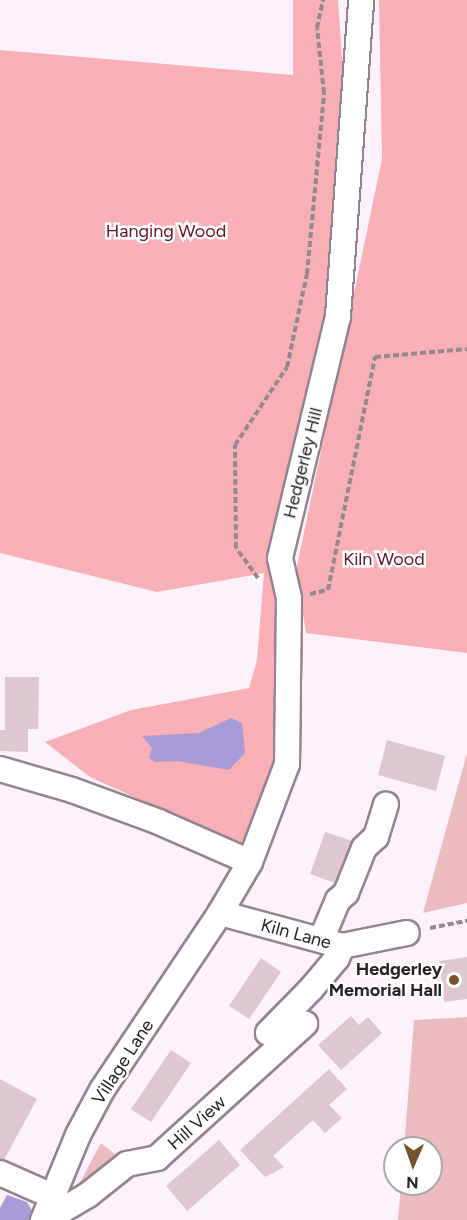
<!DOCTYPE html>
<style>
body{margin:0}
#map{position:relative;width:467px;height:1220px;overflow:hidden;background:#fdf2fb;font-family:Figtree,sans-serif}
div>[style]{position:absolute}
[style*='--x']{left:calc(var(--x)*1px);top:calc(var(--y)*1px);width:calc(var(--w)*1px);rotate:calc(var(--a)*1deg)}
.green>*{inset:0;background:#ecbbbf}
.forest>*{inset:0;background:#f8afb6}
.water>*{inset:0;background:#a89bd6}
.building>*{inset:0;background:#dec7d0}
.path>*{height:4px;margin-top:-2px;transform-origin:0;background:repeating-linear-gradient(90deg,#938a91 0 6px,transparent 0 9px)}
.roads{filter:drop-shadow(2px 0 #948390) drop-shadow(-2px 0 #948390) drop-shadow(0 2px #948390) drop-shadow(0 -2px #948390)}
.minor>*{height:24px;margin:-12px;padding:0 12px;transform-origin:12px;border-radius:12px;background:#fff}
.dots>*{width:16px;height:16px;translate:-50% -50%;box-sizing:border-box;border:3px solid #fff;border-radius:50%}
span{translate:-50% -50%;white-space:nowrap;text-align:center;line-height:1.15;-webkit-text-stroke:5px #fff;paint-order:stroke}
.park-label{font-size:18px;color:#661226}
.street-label{font-size:18px;color:#272025}
.poi-label{font-size:18px;color:#272025;font-weight:700}
.right{translate:-100% -50%;text-align:right}
.north{position:absolute;left:383px;top:1136px;width:60px;height:60px;box-sizing:border-box;background:#fff;border:2px solid #a9a6a8;border-radius:50%;rotate:182deg;font-size:16px;font-weight:700;line-height:24px;text-align:center;color:#272025}
.north::after{content:'';display:block;margin:auto;width:21px;height:27px;background:#75542b;clip-path:polygon(50% 0,100% 100%,50% 72%,0 100%)}
</style>
<div id="map">
<div class="green">
<i style="clip-path:polygon(467px 753px,467px 903px,423px 913px)"></i>
<i style="clip-path:polygon(467px 1017px,467px 1220px,398px 1220px,401px 1184px,431px 1184px,431px 1148px,404px 1148px,414px 1020px)"></i>
<i style="clip-path:polygon(101px 1143px,121px 1159px,72px 1197px)"></i>
</div>
<div class="forest">
<i style="clip-path:polygon(293px 0,338px 0,344px 87px,322px 348px,272px 533px,278px 578px,283px 759px,240px 845px,90px 777px,45px 742px,131px 710px,249px 688px,257px 660px,264px 573px,157px 592px,0 553px,0 50px,293px 75px)"></i>
<i style="clip-path:polygon(379px 0,467px 0,467px 653px,306px 633px,296px 571px,382px 159px)"></i>
</div>
<div class="water">
<i style="clip-path:polygon(231px 718px,242px 723px,245px 753px,229px 770px,177px 761px,155px 762px,149px 758px,152px 748px,142px 736px,199px 733px)"></i>
<i style="clip-path:polygon(7px 1195px,27px 1202px,34px 1214px,31px 1220px,0 1220px,0 1208px)"></i>
</div>
<div class="building">
<i style="clip-path:polygon(5px 677px,39px 677px,38px 729px,28px 729px,28px 752px,0 751px,0 730px,5px 730px)"></i>
<i style="clip-path:polygon(387px 740px,445px 756px,436px 791px,378px 775px)"></i>
<i style="clip-path:polygon(325px 832px,352px 841px,335px 883px,310px 874px)"></i>
<i style="clip-path:polygon(467px 957px,467px 999px,444px 1002px,439px 961px)"></i>
<i style="clip-path:polygon(261px 958px,281px 972px,249px 1019px,229px 1006px)"></i>
<i style="clip-path:polygon(351px 1016px,359px 1025px,368px 1017px,382px 1033px,341px 1070px,318px 1045px)"></i>
<i style="clip-path:polygon(171px 1050px,191px 1063px,151px 1122px,131px 1109px)"></i>
<i style="clip-path:polygon(329px 1069px,347px 1089px,329px 1105px,342px 1118px,325px 1133px,313px 1120px,273px 1156px,284px 1167px,265px 1177px,240px 1150px)"></i>
<i style="clip-path:polygon(0 1079px,37px 1099px,4px 1160px,0 1159px)"></i>
<i style="clip-path:polygon(219px 1140px,240px 1165px,187px 1211px,166px 1186px)"></i>
</div>
<div class="path">
<i style="--x:258;--y:578;--w:37;--a:-126"></i>
<i style="--x:236;--y:548;--w:103;--a:-90.6"></i>
<i style="--x:235;--y:445;--w:94;--a:-56.3"></i>
<i style="--x:287;--y:367;--w:95;--a:-77.9"></i>
<i style="--x:307;--y:274;--w:182;--a:-84.6"></i>
<i style="--x:324;--y:93;--w:65;--a:-96.1"></i>
<i style="--x:317;--y:28;--w:29;--a:-78"></i>
<i style="--x:310;--y:594;--w:18;--a:-13"></i>
<i style="--x:328;--y:590;--w:238;--a:-78.6"></i>
<i style="--x:375;--y:357;--w:92;--a:-5"></i>
<i style="--x:430;--y:928;--w:38;--a:-11"></i>
</div>
<div class="roads">
<div class="minor">
<i style="--x:0;--y:769;--w:75;--a:16.3"></i>
<i style="--x:72;--y:790;--w:93;--a:20.2"></i>
<i style="--x:159;--y:822;--w:99;--a:23.7"></i>
<i style="--x:220;--y:913;--w:126;--a:15.1"></i>
<i style="--x:342;--y:946;--w:66;--a:-11.3"></i>
<i style="--x:321;--y:940;--w:43;--a:-67"></i>
<i style="--x:338;--y:900;--w:11;--a:-41"></i>
<i style="--x:346;--y:893;--w:48;--a:-68.2"></i>
<i style="--x:364;--y:848;--w:16;--a:-43"></i>
<i style="--x:376;--y:837;--w:34;--a:-73"></i>
<i style="--x:268;--y:1033;--w:62;--a:-45.7"></i>
<i style="--x:311;--y:989;--w:40;--a:-50"></i>
<i style="--x:337;--y:958;--w:13;--a:-67"></i>
<i style="--x:0;--y:1173;--w:57;--a:23.9"></i>
<i style="--x:43;--y:1220;--w:92;--a:-67.6"></i>
<i style="--x:78;--y:1135;--w:51;--a:-61.9"></i>
<i style="--x:102;--y:1090;--w:213;--a:-56.3"></i>
<i style="--x:220;--y:913;--w:59;--a:-59.5"></i>
<i style="--x:250;--y:862;--w:105;--a:-69.3"></i>
<i style="--x:287;--y:764;--w:166;--a:-89.3"></i>
<i style="--x:289;--y:598;--w:41;--a:-102.7"></i>
<i style="--x:280;--y:558;--w:249;--a:-76.5"></i>
<i style="--x:338;--y:316;--w:317;--a:-85.8"></i>
<i style="--x:46;--y:1220;--w:49;--a:-30.8"></i>
<i style="--x:88;--y:1195;--w:50;--a:-38.5"></i>
<i style="--x:127;--y:1164;--w:31;--a:-11"></i>
<i style="--x:157;--y:1158;--w:200;--a:-42.2"></i>
</div>
</div>
<div class="dots">
<i style="left:454px;top:980px;background:#75542b"></i>
</div>
<div class="park-label">
<span style="left:166px;top:231px">Hanging Wood</span>
<span style="left:384px;top:559px">Kiln Wood</span>
</div>
<div class="street-label">
<span style="left:303px;top:463px;rotate:-76deg">Hedgerley Hill</span>
<span style="left:296px;top:934px;rotate:15deg">Kiln Lane</span>
<span style="left:123px;top:1062px;rotate:-57deg">Village Lane</span>
<span style="left:197px;top:1123px;rotate:-42deg">Hill View</span>
</div>
<div class="poi-label">
<span class="right" style="left:442px;top:980px">Hedgerley<br>Memorial Hall</span>
</div>
<div class="north">N</div>
</div>
